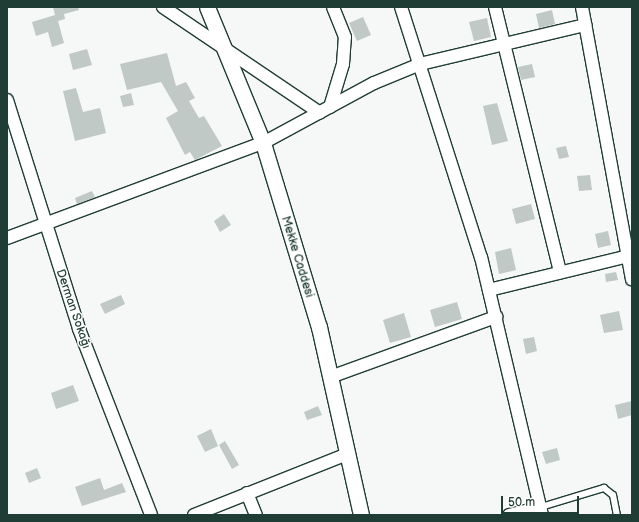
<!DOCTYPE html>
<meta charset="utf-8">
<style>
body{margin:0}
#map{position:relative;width:639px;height:522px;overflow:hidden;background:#f6f7f7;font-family:"Balsamiq Sans",sans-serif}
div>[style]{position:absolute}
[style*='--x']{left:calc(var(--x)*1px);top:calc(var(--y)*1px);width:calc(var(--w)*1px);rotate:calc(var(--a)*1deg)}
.building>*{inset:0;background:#c0c9c6}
.roads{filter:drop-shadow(1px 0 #1f3d34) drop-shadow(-1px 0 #1f3d34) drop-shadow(0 1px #1f3d34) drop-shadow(0 -1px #1f3d34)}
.service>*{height:6px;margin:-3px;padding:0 3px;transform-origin:3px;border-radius:3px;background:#fff}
.minor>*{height:12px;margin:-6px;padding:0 6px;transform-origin:6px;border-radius:6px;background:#fff}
.tertiary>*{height:15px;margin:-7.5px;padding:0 7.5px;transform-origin:7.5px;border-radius:7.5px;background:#fff}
span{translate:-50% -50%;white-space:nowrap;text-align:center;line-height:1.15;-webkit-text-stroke:3px #fff;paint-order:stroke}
.street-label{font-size:12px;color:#1f3d34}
.frame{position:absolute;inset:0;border:8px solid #1f3d34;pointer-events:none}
.scale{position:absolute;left:501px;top:496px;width:78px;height:18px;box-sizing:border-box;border:2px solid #1f3d34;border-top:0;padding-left:5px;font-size:12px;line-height:14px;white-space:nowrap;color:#1f3d34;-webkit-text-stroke:3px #fff;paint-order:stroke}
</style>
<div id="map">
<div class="building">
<i style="clip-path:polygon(53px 7px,78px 7px,79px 10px,64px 14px,65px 19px,58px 21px,64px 43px,52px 47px,48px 32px,36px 36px,32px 22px,55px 15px)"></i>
<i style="clip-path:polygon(552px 10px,555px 24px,539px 28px,536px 14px)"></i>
<i style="clip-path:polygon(363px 17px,371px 35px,357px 41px,349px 23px)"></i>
<i style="clip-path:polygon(487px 18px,491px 37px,474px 41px,469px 22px)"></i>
<i style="clip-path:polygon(87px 49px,92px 65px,73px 70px,69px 54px)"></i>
<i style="clip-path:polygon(167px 53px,176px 86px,186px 82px,195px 98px,189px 101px,199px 118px,204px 116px,222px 146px,195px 160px,190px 152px,185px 155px,166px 118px,178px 111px,161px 82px,127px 90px,120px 64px)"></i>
<i style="clip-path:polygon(532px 64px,535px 77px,521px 80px,518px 67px)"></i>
<i style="clip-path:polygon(76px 88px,83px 112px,100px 108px,106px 133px,75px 141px,63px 91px)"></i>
<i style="clip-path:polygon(131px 93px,134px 105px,123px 107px,120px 96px)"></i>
<i style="clip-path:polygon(497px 103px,508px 141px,492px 145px,483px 106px)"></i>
<i style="clip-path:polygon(566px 146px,569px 157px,559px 159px,556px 148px)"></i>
<i style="clip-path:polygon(590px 175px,592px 190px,579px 191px,577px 176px)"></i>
<i style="clip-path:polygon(92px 191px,95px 197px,77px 204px,75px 198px)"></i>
<i style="clip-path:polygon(531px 204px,535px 219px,516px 224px,512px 209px)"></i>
<i style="clip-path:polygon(224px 214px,231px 225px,220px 232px,214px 221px)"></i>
<i style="clip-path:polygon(608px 231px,611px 245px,598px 248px,595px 234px)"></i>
<i style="clip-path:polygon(511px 248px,516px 270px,499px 274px,495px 252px)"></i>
<i style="clip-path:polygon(616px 272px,618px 280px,606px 282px,605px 274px)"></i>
<i style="clip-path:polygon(121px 295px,125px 304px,105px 314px,100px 304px)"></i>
<i style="clip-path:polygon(457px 302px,462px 319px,435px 327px,430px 310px)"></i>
<i style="clip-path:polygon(619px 311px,623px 330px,604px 333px,600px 315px)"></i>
<i style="clip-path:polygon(404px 313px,411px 337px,390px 343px,383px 320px)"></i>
<i style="clip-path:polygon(534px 337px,537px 351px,526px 354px,523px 339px)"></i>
<i style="clip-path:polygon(73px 385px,79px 401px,56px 409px,51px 393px)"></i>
<i style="clip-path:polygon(632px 401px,632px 415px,618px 419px,615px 405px)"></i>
<i style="clip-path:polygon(318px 406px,322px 415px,307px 420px,304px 412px)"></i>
<i style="clip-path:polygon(211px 429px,218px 446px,205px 452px,197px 436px)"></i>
<i style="clip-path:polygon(225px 441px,239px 465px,232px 469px,219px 445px)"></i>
<i style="clip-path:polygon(557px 448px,560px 460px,546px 464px,542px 452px)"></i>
<i style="clip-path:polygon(37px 468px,41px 478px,29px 483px,25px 473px)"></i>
<i style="clip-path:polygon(100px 478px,104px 490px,122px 483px,126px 492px,82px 506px,75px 487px)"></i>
</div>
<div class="roads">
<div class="service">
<i style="--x:541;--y:507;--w:66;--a:-16.8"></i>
<i style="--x:604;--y:488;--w:11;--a:38"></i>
<i style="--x:613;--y:495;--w:20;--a:79"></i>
</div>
<div class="minor">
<i style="--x:163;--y:7;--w:189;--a:34"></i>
<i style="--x:401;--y:7;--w:262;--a:72.3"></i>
<i style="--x:481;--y:257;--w:265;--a:76.7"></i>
<i style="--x:495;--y:7;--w:273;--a:76.2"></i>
<i style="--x:582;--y:7;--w:277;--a:79.6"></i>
<i style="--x:7;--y:100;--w:240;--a:72.5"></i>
<i style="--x:79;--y:329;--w:199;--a:68.8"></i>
<i style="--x:330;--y:107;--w:45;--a:-73.2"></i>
<i style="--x:343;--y:64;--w:27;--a:-86"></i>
<i style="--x:345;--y:37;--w:32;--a:-112"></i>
<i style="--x:7;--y:238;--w:273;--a:-20.4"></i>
<i style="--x:263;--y:143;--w:126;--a:-28.4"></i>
<i style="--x:374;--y:83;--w:50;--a:-22.4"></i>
<i style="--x:420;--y:64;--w:170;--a:-13.3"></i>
<i style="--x:489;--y:290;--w:143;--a:-13.7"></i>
<i style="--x:330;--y:377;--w:177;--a:-19.9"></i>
<i style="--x:247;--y:493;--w:24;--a:68"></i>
<i style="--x:194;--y:515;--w:165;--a:-21.7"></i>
<i style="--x:509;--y:515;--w:33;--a:-14"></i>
</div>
<div class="tertiary">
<i style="--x:207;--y:7;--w:147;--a:67.6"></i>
<i style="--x:263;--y:143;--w:192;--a:73.1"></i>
<i style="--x:319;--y:327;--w:193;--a:77.4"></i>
</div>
</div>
<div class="street-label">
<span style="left:297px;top:257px;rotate:73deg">Mekke Caddesi</span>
<span style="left:73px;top:309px;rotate:71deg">Derman Sokağı</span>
</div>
<div class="frame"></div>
<div class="scale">50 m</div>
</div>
